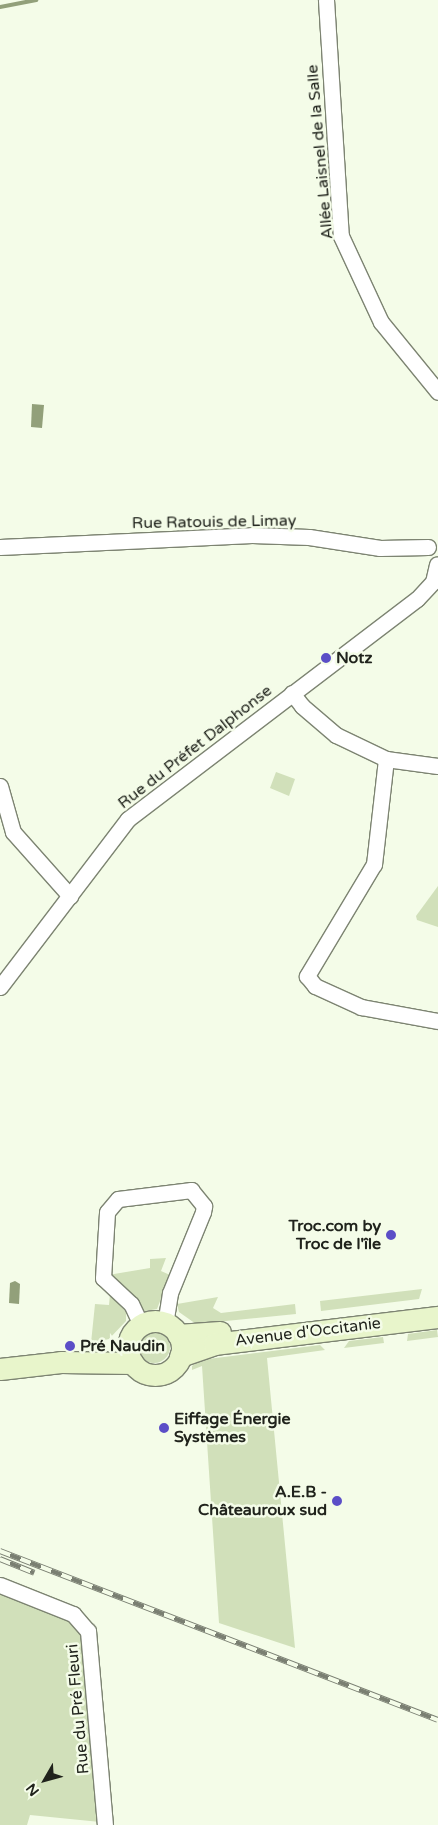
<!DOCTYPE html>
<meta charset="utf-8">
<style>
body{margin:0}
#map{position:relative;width:438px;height:1825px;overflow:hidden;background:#f4fce8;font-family:"Varela Round",sans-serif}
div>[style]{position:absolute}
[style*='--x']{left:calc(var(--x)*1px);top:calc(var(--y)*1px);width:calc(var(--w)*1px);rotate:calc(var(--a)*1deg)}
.green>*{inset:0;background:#d1e0ba}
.round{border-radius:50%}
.water>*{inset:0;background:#92a07a}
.stream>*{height:4px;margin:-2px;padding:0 2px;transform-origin:2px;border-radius:2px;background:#92a07a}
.roads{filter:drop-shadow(1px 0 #7d8472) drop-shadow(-1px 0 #7d8472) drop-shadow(0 1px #7d8472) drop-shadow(0 -1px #7d8472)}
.minor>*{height:15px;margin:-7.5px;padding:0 7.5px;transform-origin:7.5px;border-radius:7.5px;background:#fff}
.secondary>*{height:21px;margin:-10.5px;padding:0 10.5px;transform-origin:10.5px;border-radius:10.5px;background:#e8f5cb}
.secondary>.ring{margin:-10.5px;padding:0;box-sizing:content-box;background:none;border:21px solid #e8f5cb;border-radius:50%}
.rail>*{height:5.5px;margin-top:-2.75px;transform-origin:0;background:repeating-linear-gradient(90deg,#f4fce8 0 11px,#7a7f72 0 22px);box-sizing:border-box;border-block:1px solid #7a7f72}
.dots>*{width:14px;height:14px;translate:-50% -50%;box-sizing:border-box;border:2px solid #f4fce8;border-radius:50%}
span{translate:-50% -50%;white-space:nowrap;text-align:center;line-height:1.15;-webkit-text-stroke:5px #f4fce8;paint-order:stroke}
.street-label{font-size:16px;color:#20231c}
.poi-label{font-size:16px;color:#20231c;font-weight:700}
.left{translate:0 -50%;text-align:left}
.right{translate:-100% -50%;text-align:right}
.north{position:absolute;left:20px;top:1755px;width:50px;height:50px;-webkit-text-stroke:4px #f4fce8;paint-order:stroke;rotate:232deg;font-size:14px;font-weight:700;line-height:20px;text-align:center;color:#20231c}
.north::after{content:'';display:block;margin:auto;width:18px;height:22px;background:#20231c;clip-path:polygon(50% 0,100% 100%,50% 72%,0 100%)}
</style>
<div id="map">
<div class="green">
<i style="clip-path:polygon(276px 772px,295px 779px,289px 796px,270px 788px)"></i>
<i style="clip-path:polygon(438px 886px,438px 927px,417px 920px,416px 916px)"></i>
<i style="clip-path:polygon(166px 1258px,161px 1271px,170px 1275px,157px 1309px,140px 1312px,108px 1275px,150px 1268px,150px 1259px)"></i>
<i style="clip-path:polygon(422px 1289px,419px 1299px,321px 1311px,320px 1301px)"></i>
<i style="clip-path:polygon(110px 1294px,126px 1312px,126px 1321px,109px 1339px,91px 1343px,95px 1304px,109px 1305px)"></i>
<i style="clip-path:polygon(218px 1297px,213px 1308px,221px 1313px,295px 1304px,296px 1314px,196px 1324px,179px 1312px,177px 1304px)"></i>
<i style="clip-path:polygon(437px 1330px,438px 1337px,407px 1341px,408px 1334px)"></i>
<i class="round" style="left:138px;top:1331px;width:32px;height:32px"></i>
<i style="clip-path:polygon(383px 1337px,384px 1343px,344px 1348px,349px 1341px)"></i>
<i style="clip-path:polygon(320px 1345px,325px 1350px,267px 1358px,295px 1648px,219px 1623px,202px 1366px,192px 1370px,192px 1366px,200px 1360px)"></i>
<i style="clip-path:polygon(0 1591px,71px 1620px,84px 1635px,100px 1822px,30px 1815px,27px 1825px,0 1825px)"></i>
</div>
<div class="water">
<i style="clip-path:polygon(32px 404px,44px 405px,42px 428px,31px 427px)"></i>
<i style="clip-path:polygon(15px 1281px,20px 1284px,19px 1304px,9px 1303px,10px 1283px)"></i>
</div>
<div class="stream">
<i style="--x:0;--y:7;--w:37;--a:-11"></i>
</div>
<div class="roads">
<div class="minor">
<i style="--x:326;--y:0;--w:236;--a:86.4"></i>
<i style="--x:341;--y:236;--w:95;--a:65.1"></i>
<i style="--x:381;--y:322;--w:90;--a:50.8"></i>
<i style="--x:0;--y:547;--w:252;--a:-2.7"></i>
<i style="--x:252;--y:535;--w:57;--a:2"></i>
<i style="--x:309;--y:537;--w:72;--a:8.8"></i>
<i style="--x:380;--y:548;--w:48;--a:-1.2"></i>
<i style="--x:292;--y:693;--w:16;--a:52"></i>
<i style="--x:302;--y:706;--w:45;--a:40.5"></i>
<i style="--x:336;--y:735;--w:55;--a:25.6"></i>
<i style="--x:386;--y:759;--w:52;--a:7.7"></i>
<i style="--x:386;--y:759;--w:106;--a:96.5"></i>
<i style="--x:374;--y:864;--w:131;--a:120.9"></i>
<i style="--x:307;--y:976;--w:13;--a:51"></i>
<i style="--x:315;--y:986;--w:51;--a:24.5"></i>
<i style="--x:361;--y:1007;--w:78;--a:10.3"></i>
<i style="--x:0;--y:786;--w:48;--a:74.2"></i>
<i style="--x:13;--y:832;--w:86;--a:48.3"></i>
<i style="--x:0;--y:987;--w:211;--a:-52.7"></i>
<i style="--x:128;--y:819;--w:363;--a:-37.3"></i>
<i style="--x:417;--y:599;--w:23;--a:-47"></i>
<i style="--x:433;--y:582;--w:18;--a:-77"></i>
<i style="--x:141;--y:1325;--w:23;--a:-115"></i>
<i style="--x:131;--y:1304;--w:38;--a:-137"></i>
<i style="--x:103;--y:1278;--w:66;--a:-86.5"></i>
<i style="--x:107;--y:1212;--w:17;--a:-50"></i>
<i style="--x:118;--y:1199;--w:74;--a:-7"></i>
<i style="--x:191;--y:1190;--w:21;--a:51"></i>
<i style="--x:204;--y:1206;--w:6;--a:99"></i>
<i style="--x:203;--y:1212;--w:87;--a:112.2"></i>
<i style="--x:170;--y:1293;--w:30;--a:99"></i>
<i style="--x:0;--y:1585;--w:79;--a:21.7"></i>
<i style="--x:73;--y:1614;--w:23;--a:49"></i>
<i style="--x:88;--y:1631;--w:195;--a:85"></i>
</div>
<div class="secondary">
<i class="ring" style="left:128px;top:1321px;width:33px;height:33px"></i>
<i style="--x:178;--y:1335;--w:42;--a:-4.1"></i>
<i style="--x:180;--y:1356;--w:36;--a:-19"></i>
<i style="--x:214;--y:1344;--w:226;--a:-6.9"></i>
<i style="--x:0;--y:1369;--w:61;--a:-6.5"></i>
<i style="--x:61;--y:1362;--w:72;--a:0.8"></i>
</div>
</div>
<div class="rail">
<i style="--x:0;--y:1551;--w:469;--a:21.1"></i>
<i style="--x:0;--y:1559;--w:37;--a:22"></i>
</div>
<div class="dots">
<i style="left:326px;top:658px;background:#5b4ec7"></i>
<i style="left:391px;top:1235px;background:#5b4ec7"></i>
<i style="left:70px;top:1346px;background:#5b4ec7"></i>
<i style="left:164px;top:1428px;background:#5b4ec7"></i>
<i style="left:337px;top:1501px;background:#5b4ec7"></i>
</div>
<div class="street-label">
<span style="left:320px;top:152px;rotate:-95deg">Allée Laisnel de la Salle</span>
<span style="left:214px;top:522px;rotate:-1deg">Rue Ratouis de Limay</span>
<span style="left:195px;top:747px;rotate:-38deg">Rue du Préfet Dalphonse</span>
<span style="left:308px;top:1332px;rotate:-7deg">Avenue d'Occitanie</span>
<span style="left:78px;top:1709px;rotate:-95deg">Rue du Pré Fleuri</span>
</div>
<div class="poi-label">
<span class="left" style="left:336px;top:658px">Notz</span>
<span class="right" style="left:381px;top:1235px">Troc.com by<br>Troc de l'île</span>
<span class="left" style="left:80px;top:1346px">Pré Naudin</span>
<span class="left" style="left:174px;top:1428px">Eiffage Énergie<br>Systèmes</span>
<span class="right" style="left:327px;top:1501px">A.E.B -<br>Châteauroux sud</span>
</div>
<div class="north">N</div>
</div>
